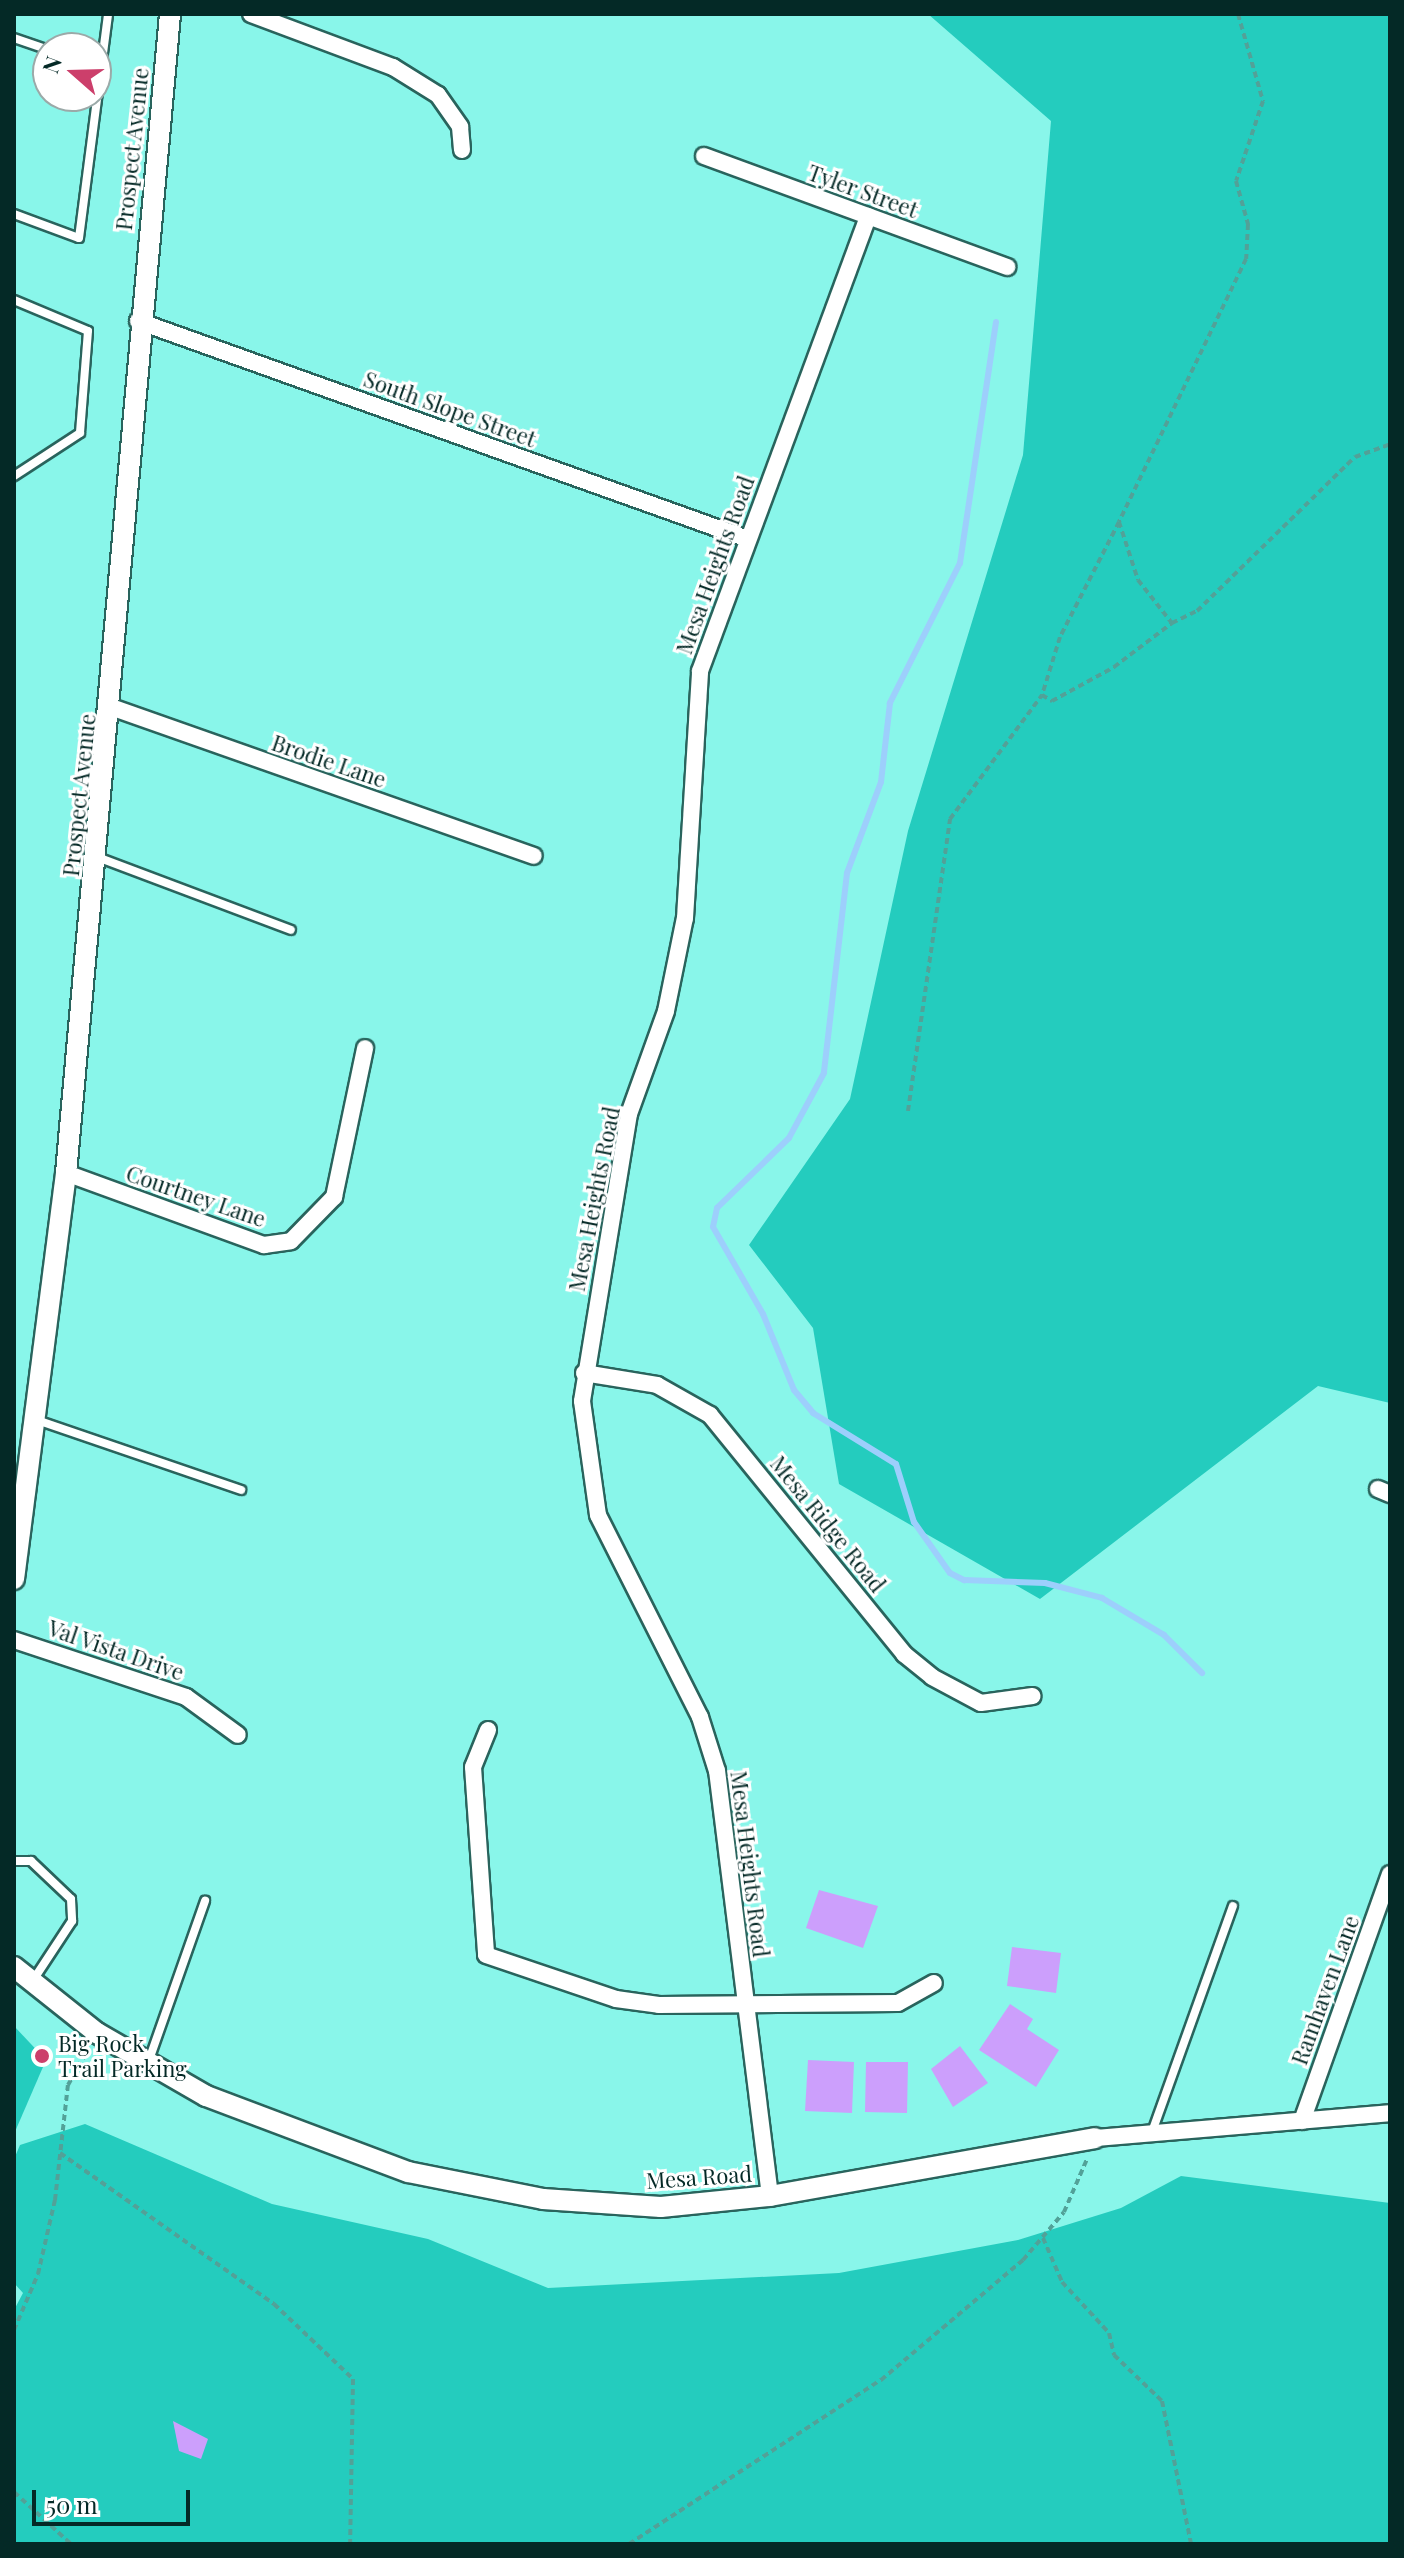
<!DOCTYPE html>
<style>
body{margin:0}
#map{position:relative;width:1404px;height:2558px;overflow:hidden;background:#89f6ea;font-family:"Playfair Display",serif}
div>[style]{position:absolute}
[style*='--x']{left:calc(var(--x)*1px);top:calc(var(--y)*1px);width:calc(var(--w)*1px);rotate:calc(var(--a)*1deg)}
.green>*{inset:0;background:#24ccbe}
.stream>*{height:6px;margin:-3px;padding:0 3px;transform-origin:3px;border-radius:3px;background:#9dcffc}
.building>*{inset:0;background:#cc9ffc}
.path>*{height:4px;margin-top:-2px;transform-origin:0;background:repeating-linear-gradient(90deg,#52a198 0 6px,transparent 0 10px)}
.roads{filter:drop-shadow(2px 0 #29645d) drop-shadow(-2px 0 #29645d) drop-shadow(0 2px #29645d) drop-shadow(0 -2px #29645d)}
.service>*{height:8px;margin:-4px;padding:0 4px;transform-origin:4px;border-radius:4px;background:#fff}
.minor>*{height:16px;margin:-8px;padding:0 8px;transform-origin:8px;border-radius:8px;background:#fff}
.tertiary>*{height:20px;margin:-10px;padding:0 10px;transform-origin:10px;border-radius:10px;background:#fff}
.dots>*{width:22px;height:22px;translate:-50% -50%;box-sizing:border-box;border:4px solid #fff;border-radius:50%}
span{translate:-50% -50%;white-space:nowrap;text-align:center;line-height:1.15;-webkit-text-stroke:6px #fff;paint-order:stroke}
.street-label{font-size:22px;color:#042926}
.poi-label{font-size:22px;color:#042926}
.left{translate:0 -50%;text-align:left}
.frame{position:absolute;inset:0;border:16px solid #042926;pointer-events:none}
.north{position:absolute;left:32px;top:32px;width:80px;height:80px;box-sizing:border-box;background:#fff;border:2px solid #9ba9a8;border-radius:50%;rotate:290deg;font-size:22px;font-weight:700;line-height:32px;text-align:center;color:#042926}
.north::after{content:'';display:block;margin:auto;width:28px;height:36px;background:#cc3f6b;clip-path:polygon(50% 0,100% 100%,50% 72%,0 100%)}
.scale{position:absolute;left:32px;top:2490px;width:158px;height:36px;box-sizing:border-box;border:4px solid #042926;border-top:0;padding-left:10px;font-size:24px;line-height:28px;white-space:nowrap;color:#042926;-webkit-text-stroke:6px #fff;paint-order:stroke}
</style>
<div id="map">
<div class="green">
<i style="clip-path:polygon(928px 14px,1390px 14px,1390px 1403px,1318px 1386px,1040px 1599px,839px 1484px,813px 1328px,749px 1245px,850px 1099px,908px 831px,1023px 455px,1051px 121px)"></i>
<i style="clip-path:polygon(14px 2026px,46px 2060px,14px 2134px)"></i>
<i style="clip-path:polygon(85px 2124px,272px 2204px,428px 2239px,548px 2288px,839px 2273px,1018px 2240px,1121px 2208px,1181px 2176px,1390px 2203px,1390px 2544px,14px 2544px,14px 2310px,23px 2293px,14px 2283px,14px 2159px,20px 2145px)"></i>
</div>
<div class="stream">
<i style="--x:996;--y:322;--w:244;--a:98.5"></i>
<i style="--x:960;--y:563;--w:157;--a:116.6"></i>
<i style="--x:890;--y:703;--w:80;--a:96.5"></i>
<i style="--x:881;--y:782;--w:97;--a:110.5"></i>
<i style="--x:847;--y:873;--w:201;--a:96.6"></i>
<i style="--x:824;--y:1073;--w:74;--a:118.3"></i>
<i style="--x:789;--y:1138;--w:100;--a:135.8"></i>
<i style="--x:717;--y:1208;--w:19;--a:102"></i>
<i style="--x:713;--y:1227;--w:100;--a:60.1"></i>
<i style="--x:763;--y:1314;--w:82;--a:67.8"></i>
<i style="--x:794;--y:1390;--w:30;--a:50"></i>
<i style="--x:813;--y:1413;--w:97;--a:31.6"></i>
<i style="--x:896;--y:1464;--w:61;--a:72.8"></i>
<i style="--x:914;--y:1522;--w:62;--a:54.8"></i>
<i style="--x:950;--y:1573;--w:16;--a:27"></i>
<i style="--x:964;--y:1580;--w:81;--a:2.1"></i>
<i style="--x:1045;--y:1583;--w:59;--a:14.7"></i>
<i style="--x:1102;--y:1598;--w:72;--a:30.8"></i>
<i style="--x:1164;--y:1635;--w:54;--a:45"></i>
</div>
<div class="building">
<i style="clip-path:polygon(819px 1890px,878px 1906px,863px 1948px,806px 1928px)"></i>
<i style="clip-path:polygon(1012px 1947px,1061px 1953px,1056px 1993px,1007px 1986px)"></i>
<i style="clip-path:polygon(1010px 2004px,1033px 2019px,1027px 2029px,1059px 2050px,1036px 2087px,979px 2050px)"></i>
<i style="clip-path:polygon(960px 2046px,988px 2083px,953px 2107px,931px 2069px)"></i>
<i style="clip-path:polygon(808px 2060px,854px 2062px,852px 2113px,805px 2111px)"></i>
<i style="clip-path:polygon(866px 2062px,908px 2062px,907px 2113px,865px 2112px)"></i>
<i style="clip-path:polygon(173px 2421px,208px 2439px,201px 2459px,179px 2451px)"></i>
</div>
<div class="path">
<i style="--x:1238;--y:14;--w:91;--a:74"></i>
<i style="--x:1263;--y:101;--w:84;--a:108.6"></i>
<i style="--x:1236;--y:181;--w:45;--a:74.4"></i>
<i style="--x:1248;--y:224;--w:35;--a:93"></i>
<i style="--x:1246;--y:259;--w:292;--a:115.8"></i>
<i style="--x:1119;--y:522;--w:61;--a:71.9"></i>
<i style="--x:1138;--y:580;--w:55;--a:51.7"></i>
<i style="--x:1172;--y:623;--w:28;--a:-26"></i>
<i style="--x:1197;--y:611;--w:221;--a:-44.3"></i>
<i style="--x:1355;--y:457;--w:37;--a:-20"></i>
<i style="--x:1119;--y:522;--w:129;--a:117.2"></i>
<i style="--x:1060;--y:637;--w:61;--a:107.2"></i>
<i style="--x:1042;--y:695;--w:12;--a:31"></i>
<i style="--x:1052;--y:701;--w:71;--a:-28.7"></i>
<i style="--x:1114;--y:667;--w:73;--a:-37.2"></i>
<i style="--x:908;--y:1111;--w:295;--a:-81.8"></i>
<i style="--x:950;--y:819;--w:154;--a:-53.4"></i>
<i style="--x:60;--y:2153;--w:262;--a:35.2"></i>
<i style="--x:274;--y:2304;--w:109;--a:43.5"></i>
<i style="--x:353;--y:2379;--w:165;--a:91"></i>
<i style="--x:1043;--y:2238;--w:48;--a:66.6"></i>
<i style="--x:1062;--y:2282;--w:69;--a:47.3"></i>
<i style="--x:1109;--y:2333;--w:23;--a:77"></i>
<i style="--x:1114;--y:2355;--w:66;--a:43.8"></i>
<i style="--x:1162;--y:2401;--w:146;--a:78.5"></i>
<i style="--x:14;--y:2330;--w:61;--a:-66.8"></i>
<i style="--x:38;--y:2274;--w:76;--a:-77.1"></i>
<i style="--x:55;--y:2200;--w:116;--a:-83.6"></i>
<i style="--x:68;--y:2085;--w:41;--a:-60.9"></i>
<i style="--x:14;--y:2492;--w:77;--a:42.4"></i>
<i style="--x:629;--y:2544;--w:301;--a:-33.1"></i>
<i style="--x:881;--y:2380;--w:186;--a:-40.2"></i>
<i style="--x:1023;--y:2260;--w:63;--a:-49.5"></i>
<i style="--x:1064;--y:2212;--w:58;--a:-66.5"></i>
</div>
<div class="roads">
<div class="service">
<i style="--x:14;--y:38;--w:36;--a:19"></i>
<i style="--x:14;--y:214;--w:69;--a:20.3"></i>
<i style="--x:79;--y:238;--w:226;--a:-82.6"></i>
<i style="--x:14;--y:300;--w:80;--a:22.7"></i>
<i style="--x:88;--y:331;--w:102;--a:94.5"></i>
<i style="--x:80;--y:433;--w:79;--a:146.9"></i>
<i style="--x:97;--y:857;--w:207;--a:20.6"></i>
<i style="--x:34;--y:1419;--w:219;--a:18.9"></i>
<i style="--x:14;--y:1861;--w:17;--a:0"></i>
<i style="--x:31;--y:1861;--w:55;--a:43.5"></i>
<i style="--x:71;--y:1899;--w:22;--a:87"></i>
<i style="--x:72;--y:1921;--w:73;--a:123.3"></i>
<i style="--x:149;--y:2060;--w:169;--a:-70.6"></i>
<i style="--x:1152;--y:2132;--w:240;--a:-70.3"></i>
</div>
<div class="minor">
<i style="--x:251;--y:14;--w:152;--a:20.5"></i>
<i style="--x:393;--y:67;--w:53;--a:31.9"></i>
<i style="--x:438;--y:95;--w:39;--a:55"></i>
<i style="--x:460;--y:127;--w:23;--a:85"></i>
<i style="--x:704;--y:156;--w:323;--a:20.1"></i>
<i style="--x:138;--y:321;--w:648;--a:19.67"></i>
<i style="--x:111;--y:707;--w:448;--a:19.4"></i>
<i style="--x:66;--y:1173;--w:211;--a:20"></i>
<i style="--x:264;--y:1245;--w:27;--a:-8"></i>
<i style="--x:291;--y:1241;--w:62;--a:-45.7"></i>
<i style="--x:334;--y:1197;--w:152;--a:-78.2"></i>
<i style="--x:584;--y:1373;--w:74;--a:9.3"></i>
<i style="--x:657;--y:1385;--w:61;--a:29.5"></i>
<i style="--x:710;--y:1415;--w:308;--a:50.9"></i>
<i style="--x:904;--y:1654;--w:36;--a:39"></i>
<i style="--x:932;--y:1677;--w:55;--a:28"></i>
<i style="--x:981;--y:1703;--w:52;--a:-7.7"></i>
<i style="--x:1378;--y:1489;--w:13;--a:23"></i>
<i style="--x:14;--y:1640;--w:181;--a:18.3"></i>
<i style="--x:186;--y:1697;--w:64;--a:36.2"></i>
<i style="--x:488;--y:1730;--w:40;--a:112"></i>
<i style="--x:473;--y:1767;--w:188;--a:86"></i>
<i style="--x:486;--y:1955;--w:137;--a:18.7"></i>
<i style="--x:616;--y:1999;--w:43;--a:7.9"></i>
<i style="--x:659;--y:2005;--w:239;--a:-0.5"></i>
<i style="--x:898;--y:2003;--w:41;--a:-29.1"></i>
<i style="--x:1302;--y:2121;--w:262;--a:-70.4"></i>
<i style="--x:1095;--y:2138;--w:296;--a:-4.8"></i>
<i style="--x:770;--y:2196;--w:428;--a:-97.1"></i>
<i style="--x:717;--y:1771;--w:57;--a:-107.5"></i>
<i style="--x:700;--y:1717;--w:226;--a:-116.8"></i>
<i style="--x:598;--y:1515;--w:115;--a:-98"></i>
<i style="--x:582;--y:1401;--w:291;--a:-80.7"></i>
<i style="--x:629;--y:1114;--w:109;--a:-70.2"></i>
<i style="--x:666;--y:1011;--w:95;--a:-78.5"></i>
<i style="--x:685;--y:918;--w:247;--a:-86.5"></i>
<i style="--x:700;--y:671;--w:485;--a:-69.7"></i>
</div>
<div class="tertiary">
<i style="--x:14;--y:1579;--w:409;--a:-82.7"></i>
<i style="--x:66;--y:1173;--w:1164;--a:-84.87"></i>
<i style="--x:14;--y:1967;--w:106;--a:38.5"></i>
<i style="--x:97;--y:2033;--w:126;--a:30"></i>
<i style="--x:206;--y:2096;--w:216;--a:20.6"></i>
<i style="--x:408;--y:2172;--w:138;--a:11.3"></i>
<i style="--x:543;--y:2199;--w:118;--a:3.9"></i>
<i style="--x:661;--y:2207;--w:110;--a:-5.8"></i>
<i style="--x:770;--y:2196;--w:330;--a:-10.1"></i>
</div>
</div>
<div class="dots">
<i style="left:42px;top:2056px;background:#cc3f6b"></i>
</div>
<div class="street-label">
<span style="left:132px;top:149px;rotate:-84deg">Prospect Avenue</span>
<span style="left:863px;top:191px;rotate:20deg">Tyler Street</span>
<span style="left:450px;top:409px;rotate:20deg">South Slope Street</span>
<span style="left:715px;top:565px;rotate:-70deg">Mesa Heights Road</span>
<span style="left:329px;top:761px;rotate:19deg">Brodie Lane</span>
<span style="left:79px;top:795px;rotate:-84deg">Prospect Avenue</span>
<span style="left:196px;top:1196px;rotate:19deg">Courtney Lane</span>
<span style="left:594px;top:1199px;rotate:-79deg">Mesa Heights Road</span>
<span style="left:828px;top:1524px;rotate:51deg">Mesa Ridge Road</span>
<span style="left:116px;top:1650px;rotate:19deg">Val Vista Drive</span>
<span style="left:750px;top:1864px;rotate:83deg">Mesa Heights Road</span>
<span style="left:1325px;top:1990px;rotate:-70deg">Ramhaven Lane</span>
<span style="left:699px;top:2177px;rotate:-4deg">Mesa Road</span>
</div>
<div class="poi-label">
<span class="left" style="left:58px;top:2056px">Big Rock<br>Trail Parking</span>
</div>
<div class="frame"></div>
<div class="north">N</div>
<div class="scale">50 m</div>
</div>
